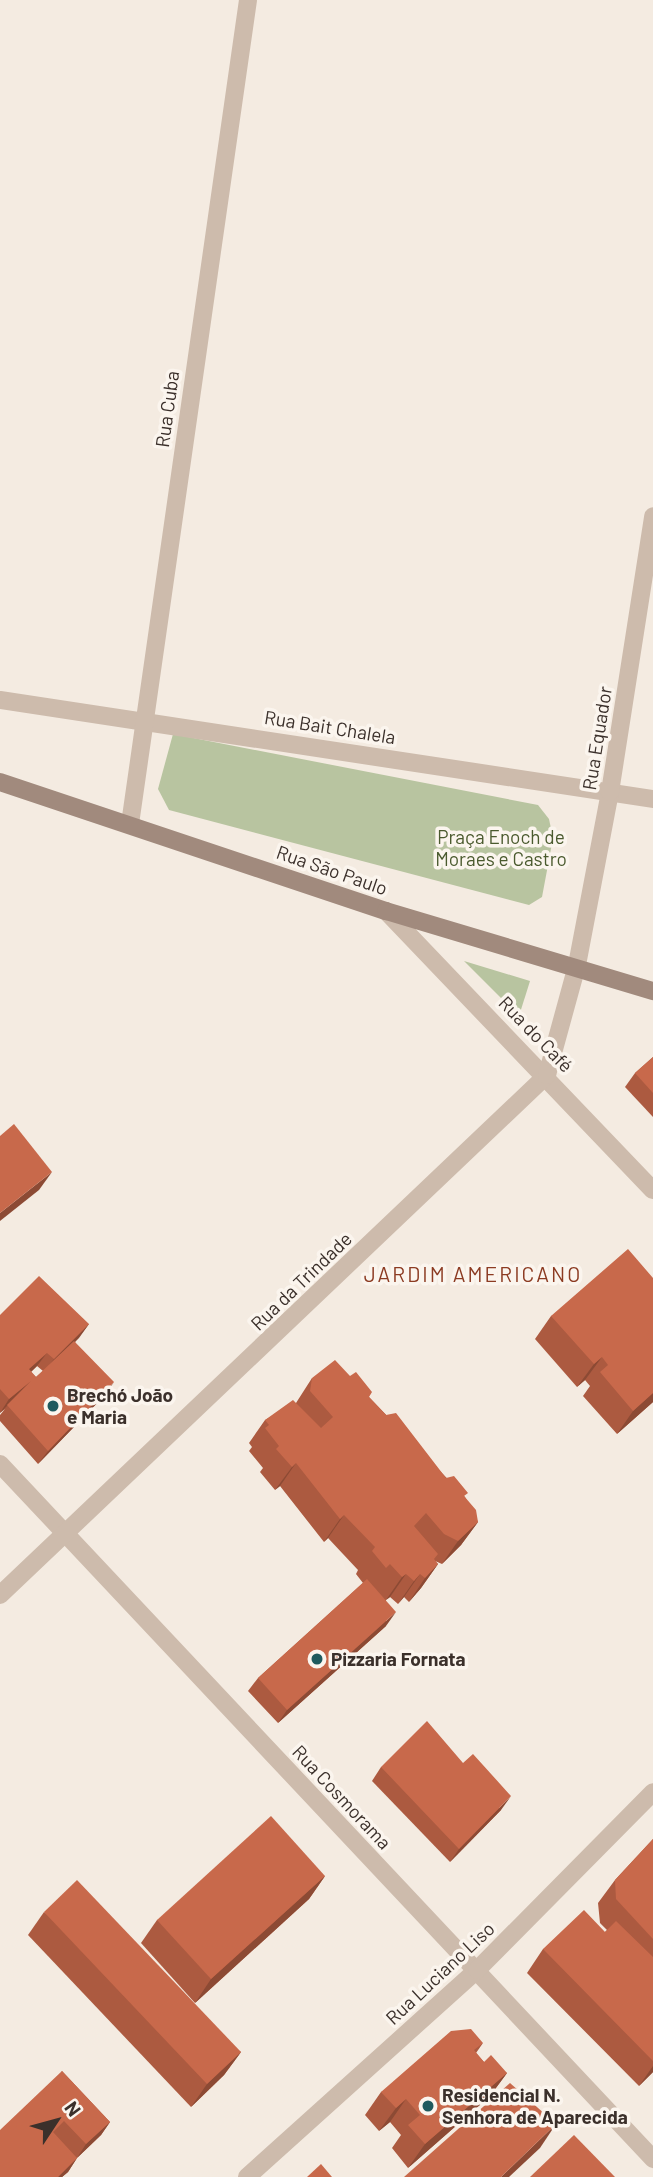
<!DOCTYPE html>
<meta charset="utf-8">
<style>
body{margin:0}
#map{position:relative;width:653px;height:2177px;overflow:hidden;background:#f4ebe1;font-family:Barlow,sans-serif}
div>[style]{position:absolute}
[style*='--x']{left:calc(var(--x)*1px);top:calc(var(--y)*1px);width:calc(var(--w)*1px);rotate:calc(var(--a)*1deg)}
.green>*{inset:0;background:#b8c4a0}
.minor>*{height:18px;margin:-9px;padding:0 9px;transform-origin:9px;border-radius:9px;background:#cdbbac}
.secondary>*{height:18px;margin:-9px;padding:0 9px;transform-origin:9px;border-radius:9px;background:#a18a7d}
.wall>*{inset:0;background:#ac5a40}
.shaded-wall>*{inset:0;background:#8c4a34}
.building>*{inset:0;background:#c8694b}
.dots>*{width:19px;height:19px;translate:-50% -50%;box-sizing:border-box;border:4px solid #fbf5ee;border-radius:50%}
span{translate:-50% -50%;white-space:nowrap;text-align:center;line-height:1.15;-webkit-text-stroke:7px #fbf5ee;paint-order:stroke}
.street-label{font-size:19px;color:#3b302b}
.park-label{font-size:19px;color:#4a5a2e}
.poi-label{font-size:19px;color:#3b302b;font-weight:700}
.left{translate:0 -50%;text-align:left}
.neighbourhood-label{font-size:21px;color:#8c3b22;letter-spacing:2px}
.north{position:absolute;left:21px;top:2086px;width:70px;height:70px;-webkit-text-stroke:5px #fbf5ee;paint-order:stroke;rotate:54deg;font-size:19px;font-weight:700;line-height:28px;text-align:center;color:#3b302b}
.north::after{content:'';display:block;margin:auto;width:24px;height:32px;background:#3b302b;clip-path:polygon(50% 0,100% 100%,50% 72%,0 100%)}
</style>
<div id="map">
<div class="green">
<i style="clip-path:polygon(173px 734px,538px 805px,549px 819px,553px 838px,542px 897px,529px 905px,169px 810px,158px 789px)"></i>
<i style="clip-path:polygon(464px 961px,530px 981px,519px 1016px)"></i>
</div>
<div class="minor">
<i style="--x:0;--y:700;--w:660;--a:8.62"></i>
<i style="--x:130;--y:824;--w:832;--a:-81.85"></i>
<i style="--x:386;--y:911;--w:386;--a:46.3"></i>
<i style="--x:0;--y:1464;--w:954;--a:46.78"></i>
<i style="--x:0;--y:1595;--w:755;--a:-43.55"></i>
<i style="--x:547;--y:1075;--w:114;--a:-74.7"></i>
<i style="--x:577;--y:965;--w:176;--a:-79.2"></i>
<i style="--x:610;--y:792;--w:279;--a:-81.1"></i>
<i style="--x:247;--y:2177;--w:309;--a:-42"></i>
<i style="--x:477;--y:1970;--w:250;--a:-45.3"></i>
</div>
<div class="secondary">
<i style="--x:0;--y:782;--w:407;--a:18.5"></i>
<i style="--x:386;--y:911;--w:279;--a:16.7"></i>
</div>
<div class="wall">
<i style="clip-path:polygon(653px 1057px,653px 1117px,625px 1087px,635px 1073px)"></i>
<i style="clip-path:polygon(653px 1278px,653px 1402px,617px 1434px,583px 1396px,590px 1386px,585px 1380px,577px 1387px,535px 1339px,551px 1316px)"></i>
<i style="clip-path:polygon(evenodd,0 1315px,89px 1324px,75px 1342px,104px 1396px,38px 1464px,0 1421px,0 1415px,5px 1409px,0 1413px,0 1315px,37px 1366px,43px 1371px,36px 1377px,31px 1372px,37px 1366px)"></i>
<i style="clip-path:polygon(312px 1378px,369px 1397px,465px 1497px,478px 1522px,461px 1545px,442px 1564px,435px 1561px,438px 1564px,421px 1588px,409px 1602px,404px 1597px,398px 1604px,390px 1597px,386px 1600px,386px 1626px,278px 1723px,248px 1691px,258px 1678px,363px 1583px,356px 1574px,358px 1570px,328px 1538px,324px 1542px,280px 1486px,275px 1490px,260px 1472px,263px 1468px,249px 1451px,252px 1447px,249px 1443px,265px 1420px,296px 1403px)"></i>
<i style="clip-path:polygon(463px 1763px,501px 1810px,450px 1862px,372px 1781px,381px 1767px)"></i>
<i style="clip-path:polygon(653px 1839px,653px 2072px,639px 2086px,527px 1973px,543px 1949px,605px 1932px,607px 1930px,600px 1923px,598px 1903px,615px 1880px)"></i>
<i style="clip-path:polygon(325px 1876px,309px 1899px,195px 2003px,141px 1943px,157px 1920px)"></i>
<i style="clip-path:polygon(44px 1912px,241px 2052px,224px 2075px,191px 2107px,28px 1935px)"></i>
<i style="clip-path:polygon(483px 2043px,476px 2053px,484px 2062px,507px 2073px,490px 2096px,408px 2168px,392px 2148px,401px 2135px,390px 2122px,379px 2131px,365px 2115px,381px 2092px)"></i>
<i style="clip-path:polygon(62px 2071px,110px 2122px,101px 2135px,77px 2158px,68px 2172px,62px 2177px,0 2177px)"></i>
</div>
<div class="shaded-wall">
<i style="clip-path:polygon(52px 1172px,39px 1190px,0 1221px,0 1213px)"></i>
<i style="clip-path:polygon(89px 1324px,79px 1338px,44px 1372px,54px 1359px)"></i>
<i style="clip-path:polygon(47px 1353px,37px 1366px,19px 1383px,29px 1369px)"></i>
<i style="clip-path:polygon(602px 1357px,585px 1380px,577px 1387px,594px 1364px)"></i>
<i style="clip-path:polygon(31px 1381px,5px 1408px,0 1413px,9px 1399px)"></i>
<i style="clip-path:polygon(114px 1382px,104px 1396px,38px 1464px,48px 1451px)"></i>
<i style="clip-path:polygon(653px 1393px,653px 1402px,617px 1434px,633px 1411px)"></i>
<i style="clip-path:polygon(296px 1463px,280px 1486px,275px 1490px,292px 1467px)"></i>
<i style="clip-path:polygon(344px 1515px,328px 1538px,324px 1542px,340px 1519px)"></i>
<i style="clip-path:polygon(478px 1522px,461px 1545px,442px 1564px,458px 1541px)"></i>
<i style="clip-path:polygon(438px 1564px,421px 1588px,409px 1602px,425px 1578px)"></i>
<i style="clip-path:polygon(406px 1574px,390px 1597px,386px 1600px,402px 1577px)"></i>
<i style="clip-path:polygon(420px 1574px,404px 1597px,398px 1604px,414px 1581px)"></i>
<i style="clip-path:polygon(396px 1612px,386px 1626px,278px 1723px,287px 1710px)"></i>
<i style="clip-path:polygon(511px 1796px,501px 1810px,450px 1862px,459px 1849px)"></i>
<i style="clip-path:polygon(325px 1876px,309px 1899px,195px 2003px,211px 1979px)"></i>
<i style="clip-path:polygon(241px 2052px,224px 2075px,191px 2107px,207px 2084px)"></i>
<i style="clip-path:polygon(653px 2066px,653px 2072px,639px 2086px)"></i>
<i style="clip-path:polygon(507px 2073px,490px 2096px,408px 2168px,425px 2144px)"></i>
<i style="clip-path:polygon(406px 2099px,390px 2122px,379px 2131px,396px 2108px)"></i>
<i style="clip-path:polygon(110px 2122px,101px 2135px,77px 2158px,86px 2144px)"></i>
<i style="clip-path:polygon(556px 2124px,540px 2148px,509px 2177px,501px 2177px)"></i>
<i style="clip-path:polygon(77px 2158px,68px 2172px,62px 2177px,58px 2177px)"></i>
</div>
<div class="building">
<i style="clip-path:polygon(653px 1057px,653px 1093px,635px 1073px)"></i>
<i style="clip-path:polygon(14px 1124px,52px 1172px,0 1213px,0 1136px)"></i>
<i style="clip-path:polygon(628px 1249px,653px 1278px,653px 1393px,633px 1411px,600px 1372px,608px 1365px,602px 1357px,594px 1364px,551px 1316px)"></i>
<i style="clip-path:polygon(39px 1276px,89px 1324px,54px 1359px,47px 1353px,29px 1369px,36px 1377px,74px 1341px,114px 1382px,48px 1451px,7px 1405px,31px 1381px,9px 1399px,0 1389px,0 1315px)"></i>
<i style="clip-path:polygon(335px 1360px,350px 1376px,356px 1372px,372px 1392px,369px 1397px,386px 1415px,396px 1413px,446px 1478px,454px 1476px,468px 1493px,464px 1496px,476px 1510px,478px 1522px,458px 1541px,444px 1534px,426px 1513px,414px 1526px,438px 1554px,434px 1559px,438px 1564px,425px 1578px,420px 1574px,414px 1581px,406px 1574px,402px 1577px,390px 1564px,386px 1568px,372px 1551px,375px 1547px,344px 1515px,340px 1519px,296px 1463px,292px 1467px,276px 1449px,279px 1446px,265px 1428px,269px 1425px,265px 1420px,293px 1400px,321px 1428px,333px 1417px,310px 1391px,312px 1378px)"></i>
<i style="clip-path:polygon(367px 1579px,396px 1612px,287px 1710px,258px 1678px)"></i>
<i style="clip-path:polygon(427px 1721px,463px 1763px,473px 1754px,511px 1796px,459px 1849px,381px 1767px)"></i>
<i style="clip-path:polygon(271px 1816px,325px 1876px,211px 1979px,157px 1920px)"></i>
<i style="clip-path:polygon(653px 1839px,653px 1939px,616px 1899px,615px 1880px)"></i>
<i style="clip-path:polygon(77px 1880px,241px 2052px,207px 2084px,44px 1912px)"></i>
<i style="clip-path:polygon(584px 1910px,605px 1932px,616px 1921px,653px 1957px,653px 2061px,543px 1949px)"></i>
<i style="clip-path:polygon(471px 2029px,483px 2043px,474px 2050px,484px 2062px,491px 2055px,507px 2073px,425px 2144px,408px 2125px,420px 2115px,406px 2099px,396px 2108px,381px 2092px,451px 2031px)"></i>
<i style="clip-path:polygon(62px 2071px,110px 2122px,86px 2144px,64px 2121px,53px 2132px,77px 2158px,58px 2177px,0 2177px,0 2130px)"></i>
<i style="clip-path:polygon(510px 2083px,556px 2124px,501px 2177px,404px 2177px)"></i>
<i style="clip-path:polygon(574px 2135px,615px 2177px,530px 2177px)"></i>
<i style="clip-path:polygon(321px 2164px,332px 2177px,307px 2177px)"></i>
</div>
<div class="dots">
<i style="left:53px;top:1406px;background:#1f5a5e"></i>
<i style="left:317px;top:1659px;background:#1f5a5e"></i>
<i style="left:428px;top:2106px;background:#1f5a5e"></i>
</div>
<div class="street-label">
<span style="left:167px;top:409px;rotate:-82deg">Rua Cuba</span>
<span style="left:330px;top:727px;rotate:9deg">Rua Bait Chalela</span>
<span style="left:597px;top:738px;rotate:-81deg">Rua Equador</span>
<span style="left:332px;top:870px;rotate:19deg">Rua São Paulo</span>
<span style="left:536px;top:1034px;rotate:46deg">Rua do Café</span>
<span style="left:301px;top:1281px;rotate:-44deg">Rua da Trindade</span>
<span style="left:342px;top:1797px;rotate:47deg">Rua Cosmorama</span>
<span style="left:440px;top:1973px;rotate:-43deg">Rua Luciano Liso</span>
</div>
<div class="park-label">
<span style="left:501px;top:848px">Praça Enoch de<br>Moraes e Castro</span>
</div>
<div class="poi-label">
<span class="left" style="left:67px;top:1406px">Brechó João<br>e Maria</span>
<span class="left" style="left:331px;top:1659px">Pizzaria Fornata</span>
<span class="left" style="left:442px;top:2106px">Residencial N.<br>Senhora de Aparecida</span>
</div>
<div class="neighbourhood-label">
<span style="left:473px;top:1274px">JARDIM AMERICANO</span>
</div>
<div class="north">N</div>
</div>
